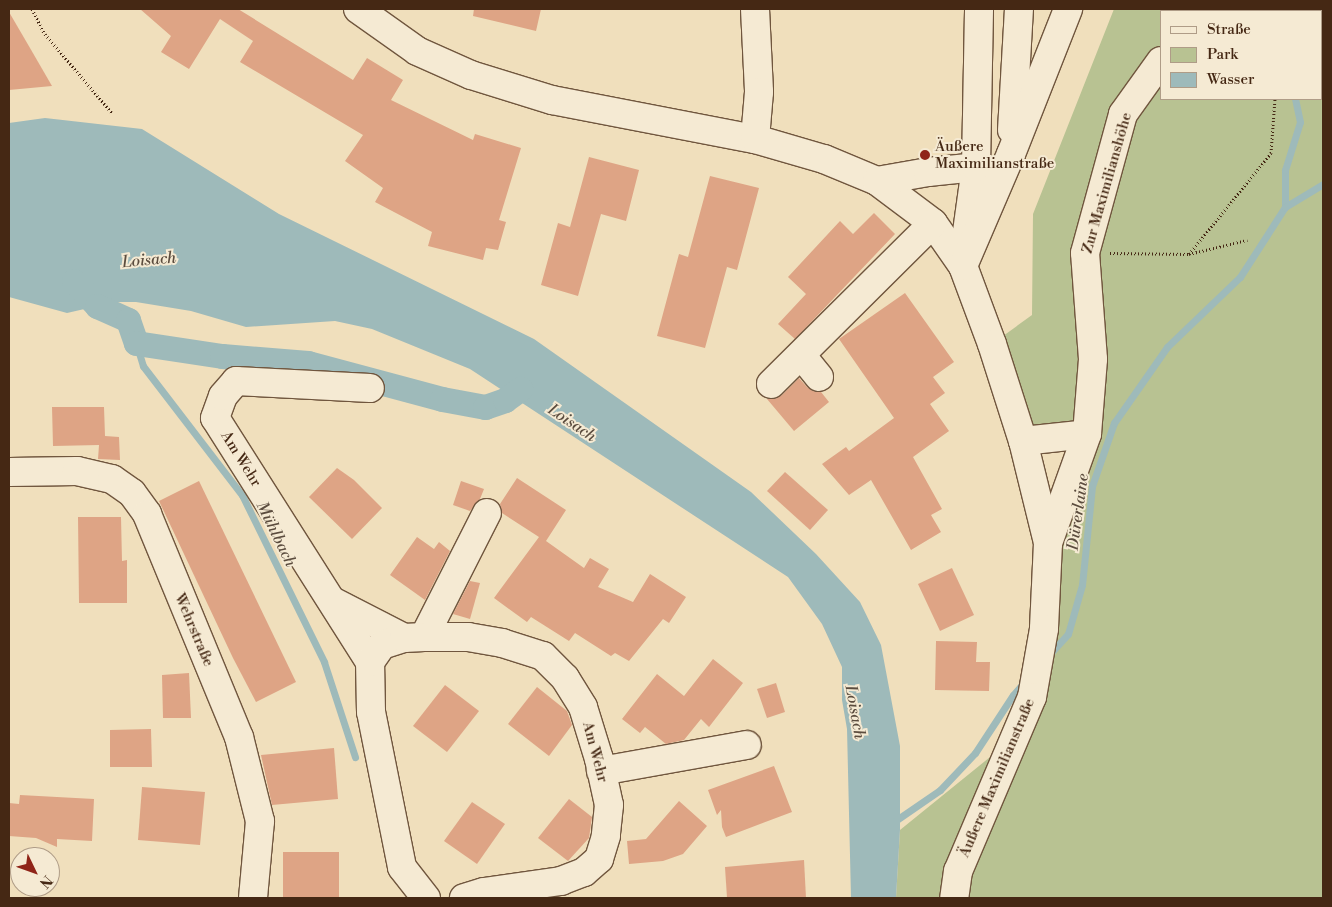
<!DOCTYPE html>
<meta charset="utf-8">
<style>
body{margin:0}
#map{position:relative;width:1332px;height:907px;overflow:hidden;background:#f0dfbc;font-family:"Libre Bodoni",serif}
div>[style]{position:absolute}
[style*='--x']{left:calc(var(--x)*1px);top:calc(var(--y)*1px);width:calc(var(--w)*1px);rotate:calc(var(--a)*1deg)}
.green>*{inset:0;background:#b8c292}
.water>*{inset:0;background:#9ebaba}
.stream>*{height:7px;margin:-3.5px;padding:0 3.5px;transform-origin:3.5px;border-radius:3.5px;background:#9ebaba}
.canal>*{height:25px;margin:-12.5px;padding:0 12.5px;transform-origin:12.5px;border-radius:12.5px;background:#9ebaba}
.building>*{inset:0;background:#dea485}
.path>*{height:3px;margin-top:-1.5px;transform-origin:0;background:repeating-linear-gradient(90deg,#452814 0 1px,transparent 0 3.5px)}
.roads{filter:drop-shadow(1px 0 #70563e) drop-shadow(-1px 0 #70563e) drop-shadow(0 1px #70563e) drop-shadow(0 -1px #70563e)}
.minor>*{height:28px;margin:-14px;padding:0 14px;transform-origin:14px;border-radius:14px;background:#f5ead3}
.dots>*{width:14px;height:14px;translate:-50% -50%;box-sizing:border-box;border:2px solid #f5ead3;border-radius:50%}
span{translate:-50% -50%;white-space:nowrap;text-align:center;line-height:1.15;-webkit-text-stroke:4px #f5ead3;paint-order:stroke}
.poi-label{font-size:15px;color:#452814}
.left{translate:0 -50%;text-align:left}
.street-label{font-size:15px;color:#452814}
.water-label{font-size:16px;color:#5b4c3e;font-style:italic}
.frame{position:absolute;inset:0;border:10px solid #452814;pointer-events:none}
.legend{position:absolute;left:1160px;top:10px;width:162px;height:90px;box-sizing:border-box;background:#f5ead3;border:1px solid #af9c87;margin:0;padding:6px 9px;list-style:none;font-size:15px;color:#452814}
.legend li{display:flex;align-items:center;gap:10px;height:25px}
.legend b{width:25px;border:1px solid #af9c87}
.north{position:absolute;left:10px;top:847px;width:50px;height:50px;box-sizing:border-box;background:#f5ead3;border:1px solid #af9c87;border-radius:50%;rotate:132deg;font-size:14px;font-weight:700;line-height:20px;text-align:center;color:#452814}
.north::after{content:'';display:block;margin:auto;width:18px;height:22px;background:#8f2418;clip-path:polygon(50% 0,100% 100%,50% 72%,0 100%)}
</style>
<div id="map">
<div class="green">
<i style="clip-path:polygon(evenodd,1114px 9px,1323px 9px,1323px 898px,896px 898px,900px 830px,1016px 736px,1048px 543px,1087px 435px,1023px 441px,992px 344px,1032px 315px,1033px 214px,1114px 9px,1161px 11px,1321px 11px,1321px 99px,1161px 99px,1161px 11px)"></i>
</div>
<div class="water">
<i style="clip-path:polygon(45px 118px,142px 129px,279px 214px,534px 339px,751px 492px,816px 554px,860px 602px,881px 645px,900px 746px,900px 830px,896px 898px,851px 898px,847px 729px,842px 700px,842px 667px,822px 624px,788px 577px,470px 369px,372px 329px,335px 321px,246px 327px,191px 311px,136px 302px,115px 302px,67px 313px,9px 297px,9px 123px)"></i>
</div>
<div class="stream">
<i style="--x:1292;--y:11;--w:2;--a:-63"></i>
<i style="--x:1285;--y:207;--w:37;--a:-90"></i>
<i style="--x:1285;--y:170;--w:50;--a:-72.6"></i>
<i style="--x:1300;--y:122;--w:24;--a:-102"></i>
<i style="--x:136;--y:343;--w:24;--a:73"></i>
<i style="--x:143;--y:366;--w:163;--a:52.5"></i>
<i style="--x:242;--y:495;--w:186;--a:63.8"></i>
<i style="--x:324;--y:662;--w:100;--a:71.9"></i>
<i style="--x:1049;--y:655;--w:28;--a:-48"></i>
<i style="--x:1068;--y:634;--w:51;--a:-74.1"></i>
<i style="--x:1082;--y:585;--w:100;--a:-84.2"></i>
<i style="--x:1092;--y:486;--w:67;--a:-70.8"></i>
<i style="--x:1114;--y:423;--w:93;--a:-55.1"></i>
<i style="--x:1167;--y:347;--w:101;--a:-43.8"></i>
<i style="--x:1240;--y:277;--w:83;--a:-57.3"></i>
<i style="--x:1285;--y:207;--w:44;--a:-31.2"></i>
<i style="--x:892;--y:823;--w:58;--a:-34.5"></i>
<i style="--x:940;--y:790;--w:51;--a:-46.6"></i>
<i style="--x:975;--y:753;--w:69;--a:-56.8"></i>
<i style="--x:1013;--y:695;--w:18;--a:-49"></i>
</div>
<div class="canal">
<i style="--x:74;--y:281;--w:34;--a:47"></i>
<i style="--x:97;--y:306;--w:34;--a:24"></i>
<i style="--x:128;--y:320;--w:24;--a:71"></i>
<i style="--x:136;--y:343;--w:87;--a:8.6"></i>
<i style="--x:222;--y:356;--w:86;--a:4.7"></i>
<i style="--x:308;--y:363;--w:139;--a:15"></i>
<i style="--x:442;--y:399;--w:44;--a:10.5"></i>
<i style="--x:485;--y:407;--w:21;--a:-19"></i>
<i style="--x:505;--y:400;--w:19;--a:-36"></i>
</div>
<div class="building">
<i style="clip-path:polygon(140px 9px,238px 9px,353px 80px,367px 58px,403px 80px,391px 100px,473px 140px,475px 134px,521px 148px,499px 220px,506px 222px,498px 250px,486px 248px,483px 260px,428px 246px,432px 232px,375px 202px,383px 188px,345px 161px,363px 135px,240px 62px,253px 41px,220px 19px,189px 69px,161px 52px,171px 36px)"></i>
<i style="clip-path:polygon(474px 9px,541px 9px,536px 31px,473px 16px)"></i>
<i style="clip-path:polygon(9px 12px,30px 48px,52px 86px,9px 90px)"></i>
<i style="clip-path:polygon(589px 157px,639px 170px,626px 221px,601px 214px,578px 296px,541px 285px,558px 223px,570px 227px)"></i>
<i style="clip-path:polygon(710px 176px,759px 188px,737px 270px,727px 267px,705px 348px,657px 336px,679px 254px,688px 257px)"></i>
<i style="clip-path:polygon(874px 213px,895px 234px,795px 339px,778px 324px,806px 294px,788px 277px,840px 221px,853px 234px)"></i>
<i style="clip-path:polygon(905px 293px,954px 362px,933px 377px,945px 393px,930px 404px,949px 431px,913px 457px,942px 509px,931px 515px,941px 532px,911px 550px,871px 480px,849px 495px,822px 464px,846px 447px,849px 451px,894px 418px,839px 339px)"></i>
<i style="clip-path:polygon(799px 378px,807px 387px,813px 391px,821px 392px,829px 402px,794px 431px,767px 399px,775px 399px,782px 395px)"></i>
<i style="clip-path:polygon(52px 407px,104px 407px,105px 436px,119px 437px,120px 460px,98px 459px,99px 445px,53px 446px)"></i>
<i style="clip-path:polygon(337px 468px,354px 480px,382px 508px,352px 539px,309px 497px)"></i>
<i style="clip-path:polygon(785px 472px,828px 510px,810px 530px,767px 491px)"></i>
<i style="clip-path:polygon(517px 478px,566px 510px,546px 541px,584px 568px,590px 558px,609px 569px,598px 587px,633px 602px,650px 574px,686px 597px,669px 623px,663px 619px,629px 661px,615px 653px,611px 656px,575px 633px,569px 641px,531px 617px,527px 622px,494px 598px,539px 537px,502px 513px,500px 504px)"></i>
<i style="clip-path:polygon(199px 481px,296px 682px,256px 702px,233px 658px,159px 501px)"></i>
<i style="clip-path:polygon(461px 481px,484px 489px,480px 499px,470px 511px,453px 505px)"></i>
<i style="clip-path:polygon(78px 517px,121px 517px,122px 561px,127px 560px,127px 603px,79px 603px)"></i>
<i style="clip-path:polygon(417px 537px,434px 549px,439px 542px,450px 551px,425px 600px,390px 575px)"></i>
<i style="clip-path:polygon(952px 568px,974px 615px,940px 631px,918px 584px)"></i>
<i style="clip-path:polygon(470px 581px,480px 583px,470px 619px,453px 614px)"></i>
<i style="clip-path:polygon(936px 641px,977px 642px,976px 662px,990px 662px,989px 691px,935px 690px)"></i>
<i style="clip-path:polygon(713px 659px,743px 683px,709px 727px,701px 719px,684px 740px,666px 744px,645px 727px,640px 733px,622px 719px,657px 674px,684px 696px)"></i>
<i style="clip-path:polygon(189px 673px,191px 718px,163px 718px,162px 675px)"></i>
<i style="clip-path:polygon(776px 683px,785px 712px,767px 718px,757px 689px)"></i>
<i style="clip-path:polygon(445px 685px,479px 711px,447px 752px,413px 726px)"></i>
<i style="clip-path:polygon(537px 687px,567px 711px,572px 725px,549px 756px,508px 724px)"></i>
<i style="clip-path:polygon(151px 729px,152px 767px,110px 767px,110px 730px)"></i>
<i style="clip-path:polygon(334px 748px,338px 799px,272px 805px,261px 755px)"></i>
<i style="clip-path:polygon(774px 766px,792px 812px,726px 837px,722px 827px,721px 810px,717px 815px,708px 790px)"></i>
<i style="clip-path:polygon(142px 787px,205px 792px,200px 845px,138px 840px)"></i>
<i style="clip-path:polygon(20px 795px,94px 799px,92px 841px,57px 839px,57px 847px,36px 838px,9px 836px,9px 803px,19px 804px)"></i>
<i style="clip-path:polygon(569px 799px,592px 817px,589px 838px,568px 861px,538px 838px)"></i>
<i style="clip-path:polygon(679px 801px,707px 826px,683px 854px,663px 861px,629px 864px,627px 841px,646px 839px)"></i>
<i style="clip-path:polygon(472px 802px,505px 824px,477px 864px,444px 841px)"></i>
<i style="clip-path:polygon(283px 852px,339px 852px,339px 898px,283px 898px)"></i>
<i style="clip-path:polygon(804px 860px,806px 898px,727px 898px,725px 867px)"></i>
</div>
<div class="path">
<i style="--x:32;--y:9;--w:28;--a:63"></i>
<i style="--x:45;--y:34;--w:104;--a:49.7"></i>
<i style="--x:1283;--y:11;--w:2;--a:-90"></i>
<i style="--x:1110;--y:253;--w:79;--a:0.7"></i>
<i style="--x:1189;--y:254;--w:60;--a:-13.6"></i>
<i style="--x:1189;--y:254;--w:130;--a:-50.9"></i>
<i style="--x:1271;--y:153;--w:54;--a:-85.8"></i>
</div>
<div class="roads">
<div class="minor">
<i style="--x:358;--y:9;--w:72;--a:35.4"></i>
<i style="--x:417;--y:51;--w:59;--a:24"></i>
<i style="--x:471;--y:75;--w:85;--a:17.2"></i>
<i style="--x:552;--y:100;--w:207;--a:10.9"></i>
<i style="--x:755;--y:139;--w:72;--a:16.2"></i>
<i style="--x:824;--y:159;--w:57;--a:22.5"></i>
<i style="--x:877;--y:181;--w:70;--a:36.9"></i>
<i style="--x:933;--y:223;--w:52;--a:55.1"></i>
<i style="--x:963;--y:266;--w:83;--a:69.6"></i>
<i style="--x:992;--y:344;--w:102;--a:72.3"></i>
<i style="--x:1023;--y:441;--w:105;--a:76.2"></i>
<i style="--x:1048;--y:543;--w:86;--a:92.7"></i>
<i style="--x:1044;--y:629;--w:69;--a:100"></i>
<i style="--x:1032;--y:697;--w:189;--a:113"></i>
<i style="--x:958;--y:871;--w:27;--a:98"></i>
<i style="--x:755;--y:9;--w:83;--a:87.2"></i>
<i style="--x:759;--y:92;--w:47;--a:94.9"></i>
<i style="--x:1215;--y:11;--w:4;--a:-34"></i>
<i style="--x:1012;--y:130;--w:121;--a:-86.7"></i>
<i style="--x:877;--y:181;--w:52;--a:-10"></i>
<i style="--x:928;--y:172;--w:48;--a:-5.9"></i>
<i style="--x:967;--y:232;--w:66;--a:-82.1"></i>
<i style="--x:976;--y:167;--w:158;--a:-88.9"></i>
<i style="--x:963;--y:266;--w:122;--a:-66.8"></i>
<i style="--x:1011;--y:154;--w:156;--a:-68.5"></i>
<i style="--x:802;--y:356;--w:27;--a:51"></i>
<i style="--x:771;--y:384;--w:228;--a:-44.8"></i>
<i style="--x:1023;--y:441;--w:64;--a:-6.2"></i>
<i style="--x:9;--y:472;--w:68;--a:-0.8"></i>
<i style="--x:77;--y:471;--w:36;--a:13"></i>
<i style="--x:112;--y:479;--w:24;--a:35"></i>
<i style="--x:132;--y:493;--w:26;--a:54"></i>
<i style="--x:147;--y:514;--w:241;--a:67.6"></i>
<i style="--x:239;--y:737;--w:87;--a:76"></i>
<i style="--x:260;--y:821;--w:77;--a:95.2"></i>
<i style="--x:1048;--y:543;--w:116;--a:-70.3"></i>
<i style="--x:1087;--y:434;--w:75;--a:-85.4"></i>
<i style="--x:1093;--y:359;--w:106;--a:-94.3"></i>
<i style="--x:1085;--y:253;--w:144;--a:-74.7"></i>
<i style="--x:1123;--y:114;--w:65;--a:-54.4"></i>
<i style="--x:332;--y:601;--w:81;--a:27.2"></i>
<i style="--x:424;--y:637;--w:139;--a:-63.1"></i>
<i style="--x:370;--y:662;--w:289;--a:-122.4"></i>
<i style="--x:215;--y:418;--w:23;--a:-70"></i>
<i style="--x:223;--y:396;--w:20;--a:-49"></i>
<i style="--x:236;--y:381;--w:134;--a:3"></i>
<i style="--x:601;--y:771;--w:148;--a:-10.1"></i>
<i style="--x:426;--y:898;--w:39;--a:-128"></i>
<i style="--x:402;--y:867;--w:158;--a:-101.3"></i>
<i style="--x:371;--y:712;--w:50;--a:-91.1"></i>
<i style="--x:370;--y:662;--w:21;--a:-55"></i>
<i style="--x:382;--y:645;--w:23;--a:-18"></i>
<i style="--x:404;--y:638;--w:20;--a:-3"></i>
<i style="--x:424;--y:637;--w:44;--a:0"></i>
<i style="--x:468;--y:637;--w:35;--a:10"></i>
<i style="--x:502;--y:643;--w:43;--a:17.6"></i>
<i style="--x:543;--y:656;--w:31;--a:45"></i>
<i style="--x:565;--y:678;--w:34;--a:58"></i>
<i style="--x:583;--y:707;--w:54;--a:72.9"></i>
<i style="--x:599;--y:759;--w:47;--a:77.7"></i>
<i style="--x:609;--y:805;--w:31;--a:96"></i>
<i style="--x:606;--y:836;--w:24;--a:107"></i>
<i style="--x:599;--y:859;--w:20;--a:139"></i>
<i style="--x:584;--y:872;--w:25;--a:159"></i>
<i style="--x:561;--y:881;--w:78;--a:171.9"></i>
<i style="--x:484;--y:892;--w:21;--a:163"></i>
</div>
</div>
<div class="dots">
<i style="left:925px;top:155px;background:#8f2418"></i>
</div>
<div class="poi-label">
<span class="left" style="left:935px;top:155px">Äußere<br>Maximilianstraße</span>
</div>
<div class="street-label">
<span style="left:1107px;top:183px;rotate:-74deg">Zur Maximilianshöhe</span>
<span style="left:241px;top:459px;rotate:58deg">Am Wehr</span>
<span style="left:194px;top:630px;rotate:67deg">Wehrstraße</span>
<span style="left:595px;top:752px;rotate:75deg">Am Wehr</span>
<span style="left:997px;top:778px;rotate:-67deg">Äußere Maximilianstraße</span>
</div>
<div class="water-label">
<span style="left:149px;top:260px;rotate:-5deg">Loisach</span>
<span style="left:572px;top:423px;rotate:34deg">Loisach</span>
<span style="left:1078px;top:512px;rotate:-82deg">Dürerlaine</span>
<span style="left:276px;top:534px;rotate:64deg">Mühlbach</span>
<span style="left:855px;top:712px;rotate:80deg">Loisach</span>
</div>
<div class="frame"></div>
<ul class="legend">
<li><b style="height:6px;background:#f5ead3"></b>Straße</li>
<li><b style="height:14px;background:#b8c292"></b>Park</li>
<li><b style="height:14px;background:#9ebaba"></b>Wasser</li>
</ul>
<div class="north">N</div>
</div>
